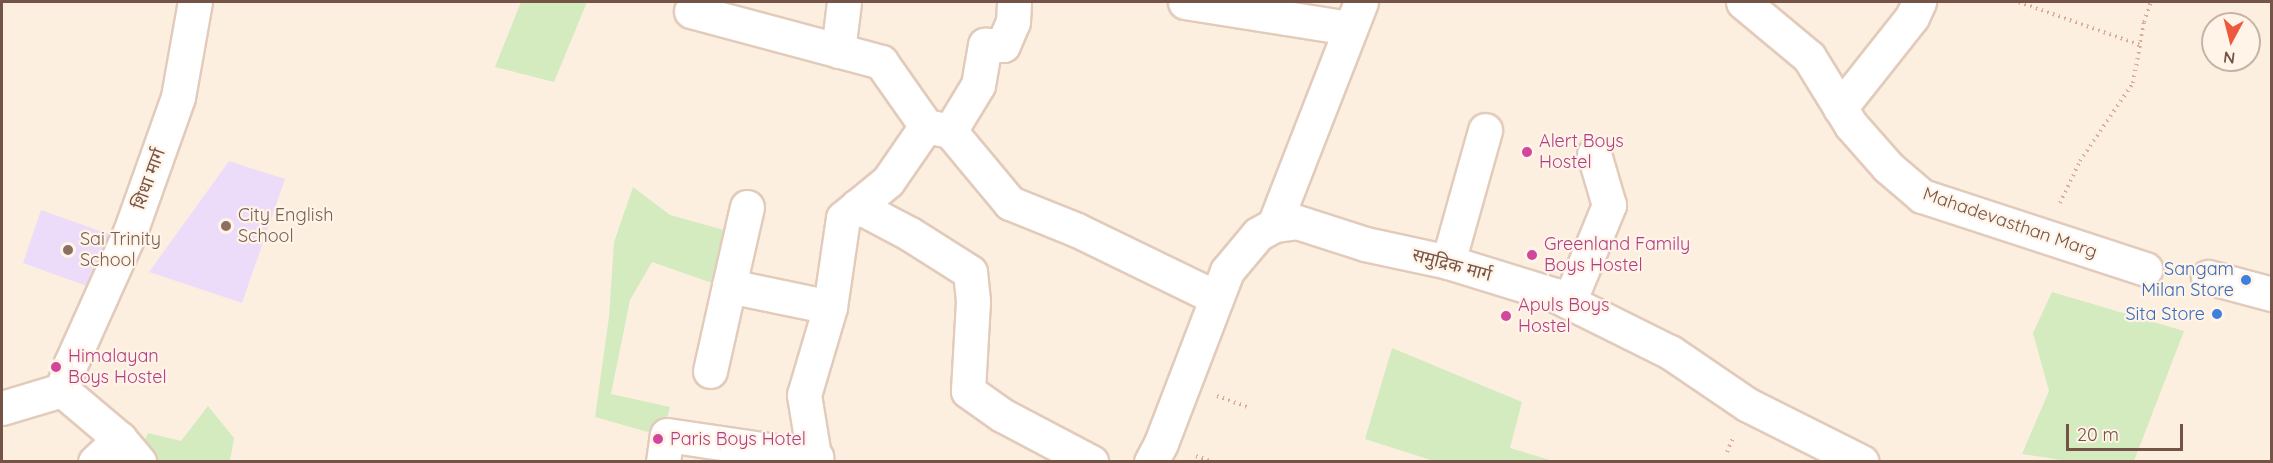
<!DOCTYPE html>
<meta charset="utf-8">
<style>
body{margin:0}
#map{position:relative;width:2273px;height:463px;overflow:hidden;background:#fdefdf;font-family:Quicksand,"Noto Sans Devanagari",sans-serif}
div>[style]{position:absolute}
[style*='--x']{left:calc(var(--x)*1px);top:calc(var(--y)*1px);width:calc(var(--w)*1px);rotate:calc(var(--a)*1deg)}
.education>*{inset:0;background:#eddcf9}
.green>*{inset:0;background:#d3ebbe}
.path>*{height:4px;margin-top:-2px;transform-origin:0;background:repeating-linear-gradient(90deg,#d8ad99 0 1.5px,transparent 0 6px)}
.roads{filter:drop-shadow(2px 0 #e2cbbb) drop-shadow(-2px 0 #e2cbbb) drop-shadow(0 2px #e2cbbb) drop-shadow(0 -2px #e2cbbb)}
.minor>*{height:33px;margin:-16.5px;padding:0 16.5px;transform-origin:16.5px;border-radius:16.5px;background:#fff}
.dots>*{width:16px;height:16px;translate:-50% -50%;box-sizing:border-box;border:3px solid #fff4e7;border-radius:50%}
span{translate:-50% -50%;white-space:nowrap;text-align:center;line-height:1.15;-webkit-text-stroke:4.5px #fff4e7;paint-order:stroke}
.hotel-label{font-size:18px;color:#b23c85}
.left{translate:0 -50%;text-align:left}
.street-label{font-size:18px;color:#755346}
.education-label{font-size:18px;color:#785e54}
.shop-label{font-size:18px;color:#366cbe}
.right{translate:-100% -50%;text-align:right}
.frame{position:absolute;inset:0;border:3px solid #755346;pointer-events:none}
.north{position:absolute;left:2201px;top:12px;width:60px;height:60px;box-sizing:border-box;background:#fff4e7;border:2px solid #c8b4a7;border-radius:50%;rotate:187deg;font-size:16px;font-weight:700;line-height:24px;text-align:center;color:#755346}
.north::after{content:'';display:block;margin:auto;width:21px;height:27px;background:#ee583d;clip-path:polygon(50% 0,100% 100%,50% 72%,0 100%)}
.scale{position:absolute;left:2066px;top:424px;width:117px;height:27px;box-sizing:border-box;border:3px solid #755346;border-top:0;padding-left:8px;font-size:18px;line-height:21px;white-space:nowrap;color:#755346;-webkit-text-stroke:4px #fff4e7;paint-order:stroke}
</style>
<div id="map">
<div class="education">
<i style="clip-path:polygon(229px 161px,285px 179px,242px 303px,149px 272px)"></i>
<i style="clip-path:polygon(41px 210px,114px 236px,95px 289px,23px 263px)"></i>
</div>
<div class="green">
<i style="clip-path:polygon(521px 2px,587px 2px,554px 82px,495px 67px)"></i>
<i style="clip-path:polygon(633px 187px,670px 215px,731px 232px,712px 283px,652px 262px,630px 300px,611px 394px,670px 407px,662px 436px,595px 417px,609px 317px,614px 242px)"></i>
<i style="clip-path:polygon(2052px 292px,2184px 331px,2134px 461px,2068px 461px,2022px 454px,2049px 391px,2033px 333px)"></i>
<i style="clip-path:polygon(1392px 348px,1522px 402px,1510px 448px,1553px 461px,1434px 461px,1365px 439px)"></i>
<i style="clip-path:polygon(208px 406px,234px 438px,230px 461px,153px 461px,141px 449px,148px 433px,181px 441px)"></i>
</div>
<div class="path">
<i style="--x:2019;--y:2;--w:128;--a:19.6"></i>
<i style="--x:2060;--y:203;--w:47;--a:-64.5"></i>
<i style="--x:2080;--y:161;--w:94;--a:-55.8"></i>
<i style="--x:2133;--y:83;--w:62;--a:-79.8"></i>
<i style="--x:2144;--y:22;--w:21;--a:-71"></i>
<i style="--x:1217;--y:396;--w:35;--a:20"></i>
<i style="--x:1727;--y:452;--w:15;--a:-67"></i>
<i style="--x:1196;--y:456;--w:18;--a:19"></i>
</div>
<div class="roads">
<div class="minor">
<i style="--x:1185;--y:2;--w:167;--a:9"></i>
<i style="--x:1743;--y:2;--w:86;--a:39.8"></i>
<i style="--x:1809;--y:57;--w:80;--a:58.3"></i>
<i style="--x:1851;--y:125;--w:56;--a:48.6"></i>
<i style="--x:1888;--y:167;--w:45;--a:40.5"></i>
<i style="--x:1922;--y:196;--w:235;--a:18.1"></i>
<i style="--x:691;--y:11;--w:197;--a:15"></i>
<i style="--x:881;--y:62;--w:78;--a:54.9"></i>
<i style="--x:838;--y:51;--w:49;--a:-83"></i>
<i style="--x:1840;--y:108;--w:116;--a:-51.6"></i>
<i style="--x:1912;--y:17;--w:17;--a:-65"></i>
<i style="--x:950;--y:131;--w:94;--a:50.2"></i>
<i style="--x:1010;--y:203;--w:72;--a:21.9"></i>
<i style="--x:1077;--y:230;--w:153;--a:25.9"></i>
<i style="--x:857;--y:206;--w:60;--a:27.8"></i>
<i style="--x:910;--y:234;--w:71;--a:32.3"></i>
<i style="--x:970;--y:272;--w:29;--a:84"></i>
<i style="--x:973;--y:301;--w:90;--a:93.2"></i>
<i style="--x:968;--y:391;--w:42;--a:35.2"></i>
<i style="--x:1002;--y:415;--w:101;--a:27.8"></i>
<i style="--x:1274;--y:225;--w:239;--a:-68.7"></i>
<i style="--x:1448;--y:262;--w:137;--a:-74.3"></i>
<i style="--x:2208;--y:277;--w:66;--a:14.9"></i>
<i style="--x:729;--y:286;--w:81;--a:-77.2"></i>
<i style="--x:1569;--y:302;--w:105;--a:-67.6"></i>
<i style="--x:1609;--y:205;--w:53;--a:-106.4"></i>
<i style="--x:710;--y:371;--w:87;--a:-77.4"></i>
<i style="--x:729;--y:286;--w:103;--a:11.7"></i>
<i style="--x:62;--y:390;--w:76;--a:40.2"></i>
<i style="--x:120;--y:439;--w:30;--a:50"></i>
<i style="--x:2;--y:408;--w:63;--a:-16.7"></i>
<i style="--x:62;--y:390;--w:28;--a:-72"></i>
<i style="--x:71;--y:363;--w:144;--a:-65.8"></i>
<i style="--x:130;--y:232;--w:143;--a:-70.4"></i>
<i style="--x:178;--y:97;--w:97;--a:-79.9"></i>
<i style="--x:95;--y:462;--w:34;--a:-43"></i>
<i style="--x:663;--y:462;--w:27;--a:-82"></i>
<i style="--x:667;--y:435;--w:151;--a:8.4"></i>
<i style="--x:815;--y:462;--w:68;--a:-99.3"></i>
<i style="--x:804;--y:395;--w:92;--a:-73.5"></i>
<i style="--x:830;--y:307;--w:90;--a:-81.7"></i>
<i style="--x:843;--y:218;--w:58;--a:-39.4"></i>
<i style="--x:888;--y:181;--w:67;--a:-55.4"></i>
<i style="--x:926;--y:126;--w:25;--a:12"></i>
<i style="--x:950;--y:131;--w:54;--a:-58.7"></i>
<i style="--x:978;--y:85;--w:41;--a:-80.1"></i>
<i style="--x:985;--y:45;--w:18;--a:0"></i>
<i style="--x:1003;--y:45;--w:25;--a:-67"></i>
<i style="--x:1013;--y:22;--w:20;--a:-87"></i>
<i style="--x:1151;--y:462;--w:21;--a:-62"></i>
<i style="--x:1161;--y:443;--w:184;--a:-69"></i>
<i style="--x:1227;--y:271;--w:48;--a:-50"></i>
<i style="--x:1258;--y:234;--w:18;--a:-29"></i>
<i style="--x:1274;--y:225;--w:23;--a:-7"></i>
<i style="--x:1297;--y:222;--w:71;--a:17.9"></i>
<i style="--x:1365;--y:244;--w:85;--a:12.2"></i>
<i style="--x:1448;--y:262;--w:112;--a:17.1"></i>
<i style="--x:1555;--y:295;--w:128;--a:26.4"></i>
<i style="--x:1670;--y:352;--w:94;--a:34.2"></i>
<i style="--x:1748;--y:405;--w:127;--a:26.6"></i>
</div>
</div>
<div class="dots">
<i style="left:1527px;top:152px;background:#d1479c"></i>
<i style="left:226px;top:226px;background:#8d6e63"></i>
<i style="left:68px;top:250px;background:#8d6e63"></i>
<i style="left:1532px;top:255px;background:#d1479c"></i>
<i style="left:2246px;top:280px;background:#3f7fe0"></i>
<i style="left:2217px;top:314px;background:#3f7fe0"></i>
<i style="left:1506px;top:316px;background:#d1479c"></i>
<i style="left:56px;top:367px;background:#d1479c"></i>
<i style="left:658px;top:439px;background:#d1479c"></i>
</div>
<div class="hotel-label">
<span class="left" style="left:1539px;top:152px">Alert Boys<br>Hostel</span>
<span class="left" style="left:1544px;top:255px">Greenland Family<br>Boys Hostel</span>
<span class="left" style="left:1518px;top:316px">Apuls Boys<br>Hostel</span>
<span class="left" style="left:68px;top:367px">Himalayan<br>Boys Hostel</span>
<span class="left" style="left:670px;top:439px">Paris Boys Hotel</span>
</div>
<div class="street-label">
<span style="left:149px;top:179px;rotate:-70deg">शिधा मार्ग</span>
<span style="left:2010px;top:223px;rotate:19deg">Mahadevasthan Marg</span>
<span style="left:1452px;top:265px;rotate:15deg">समुद्रिक मार्ग</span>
</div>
<div class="education-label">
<span class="left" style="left:238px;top:226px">City English<br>School</span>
<span class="left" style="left:80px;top:250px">Sai Trinity<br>School</span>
</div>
<div class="shop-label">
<span class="right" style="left:2234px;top:280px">Sangam<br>Milan Store</span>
<span class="right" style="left:2205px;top:314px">Sita Store</span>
</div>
<div class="frame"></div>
<div class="north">N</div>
<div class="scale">20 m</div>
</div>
